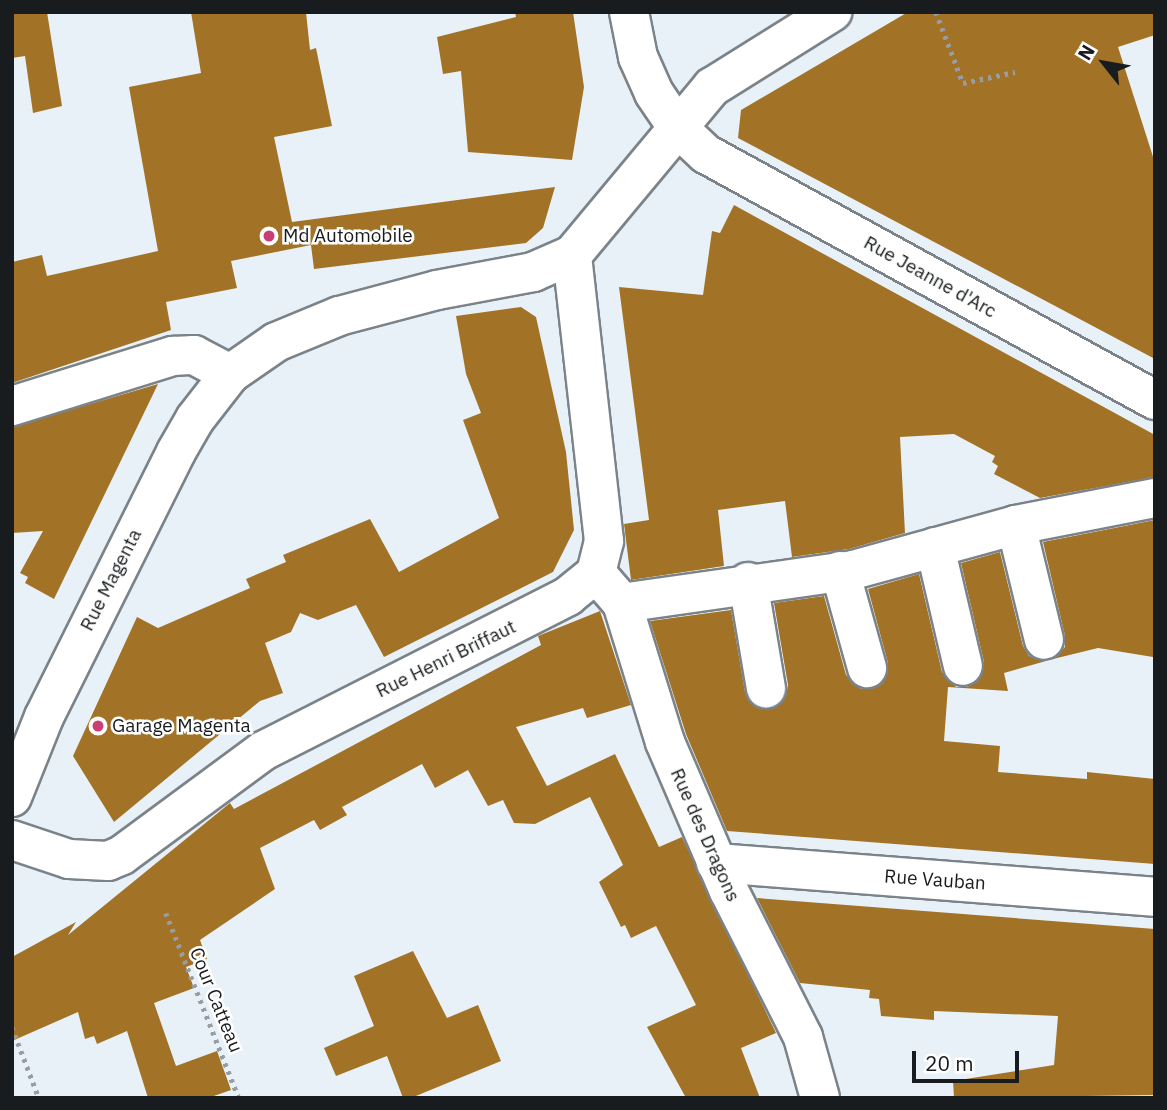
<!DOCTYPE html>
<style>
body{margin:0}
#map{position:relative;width:1167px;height:1110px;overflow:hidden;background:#e9f1f8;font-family:"IBM Plex Sans",sans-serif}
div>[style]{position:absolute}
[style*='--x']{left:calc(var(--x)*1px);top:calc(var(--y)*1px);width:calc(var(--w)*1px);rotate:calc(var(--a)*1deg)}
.building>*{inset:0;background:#a27326}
.path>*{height:4.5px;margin-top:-2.25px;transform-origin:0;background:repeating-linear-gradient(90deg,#979da2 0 3.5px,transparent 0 8.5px)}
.roads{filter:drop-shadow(2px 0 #7b8389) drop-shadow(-2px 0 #7b8389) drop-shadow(0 2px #7b8389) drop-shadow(0 -2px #7b8389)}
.minor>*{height:38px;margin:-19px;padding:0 19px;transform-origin:19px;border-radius:19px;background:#fff}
.dots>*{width:19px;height:19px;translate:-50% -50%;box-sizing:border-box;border:4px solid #fff;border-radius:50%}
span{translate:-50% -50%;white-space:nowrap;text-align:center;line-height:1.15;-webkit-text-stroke:5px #fff;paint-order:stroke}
.poi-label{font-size:19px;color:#191c1e}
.left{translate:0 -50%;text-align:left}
.street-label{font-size:19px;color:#191c1e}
.frame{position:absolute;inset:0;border:14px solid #191c1e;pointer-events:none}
.north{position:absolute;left:1069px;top:28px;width:70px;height:70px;-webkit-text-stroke:5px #fff;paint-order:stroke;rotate:301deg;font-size:19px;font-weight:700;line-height:28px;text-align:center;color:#191c1e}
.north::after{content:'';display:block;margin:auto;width:24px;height:32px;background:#191c1e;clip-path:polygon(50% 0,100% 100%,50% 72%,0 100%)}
.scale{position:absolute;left:912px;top:1051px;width:107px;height:32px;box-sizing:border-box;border:4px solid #191c1e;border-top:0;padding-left:9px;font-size:21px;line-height:24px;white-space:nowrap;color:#191c1e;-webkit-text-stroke:5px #fff;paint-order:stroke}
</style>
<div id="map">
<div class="building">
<i style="clip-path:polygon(12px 12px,47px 12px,62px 106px,33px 113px,25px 56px,12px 58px)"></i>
<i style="clip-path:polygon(191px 12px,306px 12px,310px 50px,316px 48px,332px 126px,274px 137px,292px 222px,555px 187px,543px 228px,526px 243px,314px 269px,311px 245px,231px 261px,237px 288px,166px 302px,171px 330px,12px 383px,12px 262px,42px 255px,47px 276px,158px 251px,129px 87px,201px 73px)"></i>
<i style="clip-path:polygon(515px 12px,573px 12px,584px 87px,572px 160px,468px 152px,461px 71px,443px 74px,437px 37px,516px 17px)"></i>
<i style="clip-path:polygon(908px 12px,1155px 12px,1155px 35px,1118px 47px,1155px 163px,1155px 359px,738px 138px,741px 110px)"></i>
<i style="clip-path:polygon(734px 205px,1155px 435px,1155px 477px,1040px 498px,994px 474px,998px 466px,992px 462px,995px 456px,954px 434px,900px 437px,905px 533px,849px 549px,792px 557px,785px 501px,718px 510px,724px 566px,631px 580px,624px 524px,649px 520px,619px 287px,703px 295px,712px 231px,720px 233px)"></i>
<i style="clip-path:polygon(521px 307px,536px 317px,566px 452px,574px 530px,553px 572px,384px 657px,356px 605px,318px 620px,300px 613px,291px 632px,265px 643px,283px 693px,260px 701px,114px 822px,73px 756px,137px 617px,158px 628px,250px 588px,246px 579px,286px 562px,283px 555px,370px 519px,399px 572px,499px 518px,463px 420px,481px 413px,466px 374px,456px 316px)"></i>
<i style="clip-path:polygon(158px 384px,54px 599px,25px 583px,28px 577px,20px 573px,43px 531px,12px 533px,12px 427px)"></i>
<i style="clip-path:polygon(1155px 520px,1153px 657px,1098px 648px,1053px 659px,1065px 647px,1065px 636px,1043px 542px)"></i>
<i style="clip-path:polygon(1000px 552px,1023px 646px,1029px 656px,1046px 661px,1004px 673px,1008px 691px,948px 687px,944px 741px,1000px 746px,998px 772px,1087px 779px,1087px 772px,1155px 779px,1155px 864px,727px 831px,686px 734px,650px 621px,731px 610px,745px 692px,758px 708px,770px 709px,786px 696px,788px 685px,774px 603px,824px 596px,846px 675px,861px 689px,872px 689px,883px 683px,888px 663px,868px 589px,919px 574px,942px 672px,956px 687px,967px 687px,978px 681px,984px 662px,961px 563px)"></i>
<i style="clip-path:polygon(600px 611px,631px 705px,587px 718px,583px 708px,516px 727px,547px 786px,615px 754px,659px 847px,682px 837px,776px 1033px,741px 1048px,760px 1098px,686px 1098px,647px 1027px,696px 1005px,656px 926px,631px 938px,625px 925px,621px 927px,599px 882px,623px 865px,590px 797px,535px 824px,514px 823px,503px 800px,488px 806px,468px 770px,435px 788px,422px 764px,342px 807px,347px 815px,320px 830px,314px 820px,260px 848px,275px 889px,200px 940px,207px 959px,186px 967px,194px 988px,154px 1003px,176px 1066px,217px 1051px,231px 1090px,208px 1098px,148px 1098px,127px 1031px,97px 1044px,94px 1036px,85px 1039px,78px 1012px,12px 1041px,12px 957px,76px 922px,68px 935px,230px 803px,234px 809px,541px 645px,538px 636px)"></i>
<i style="clip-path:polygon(757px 898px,1155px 929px,1155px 1095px,954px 1098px,953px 1081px,1054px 1065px,1058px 1016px,934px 1011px,934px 1020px,881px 1016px,879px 999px,869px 998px,870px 990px,800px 983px)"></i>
<i style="clip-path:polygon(413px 951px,447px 1018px,478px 1005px,501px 1061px,411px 1098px,403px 1098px,387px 1056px,336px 1076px,324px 1048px,374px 1026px,354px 976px)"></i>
</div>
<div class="path">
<i style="--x:936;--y:12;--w:76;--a:69.2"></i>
<i style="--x:963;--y:83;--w:53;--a:-11.9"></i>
<i style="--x:166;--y:913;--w:199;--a:68.5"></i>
<i style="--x:12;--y:1027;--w:76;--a:69.2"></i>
</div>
<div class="roads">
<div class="minor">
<i style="--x:629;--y:12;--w:46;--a:78.7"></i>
<i style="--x:638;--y:57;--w:39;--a:66"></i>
<i style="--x:654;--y:93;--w:41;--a:55.9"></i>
<i style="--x:677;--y:127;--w:40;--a:43"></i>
<i style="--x:706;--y:154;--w:512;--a:28.72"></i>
<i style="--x:12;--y:406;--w:169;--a:-17.3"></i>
<i style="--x:173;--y:356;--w:21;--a:-3"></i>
<i style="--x:194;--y:355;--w:41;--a:27.8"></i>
<i style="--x:1016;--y:525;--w:118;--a:76.3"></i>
<i style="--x:935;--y:547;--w:122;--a:76.8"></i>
<i style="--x:840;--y:571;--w:101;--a:74.4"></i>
<i style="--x:596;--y:573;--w:40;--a:49"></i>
<i style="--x:622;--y:603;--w:145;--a:72.8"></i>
<i style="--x:665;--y:742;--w:162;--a:66.8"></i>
<i style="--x:729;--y:891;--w:164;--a:63.1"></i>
<i style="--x:803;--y:1037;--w:63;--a:74.4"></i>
<i style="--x:748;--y:582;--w:108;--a:80.4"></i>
<i style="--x:622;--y:603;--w:233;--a:-8.1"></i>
<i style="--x:853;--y:570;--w:169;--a:-15.4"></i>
<i style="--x:1016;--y:525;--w:142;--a:-11"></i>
<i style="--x:12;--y:797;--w:86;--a:-68.2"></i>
<i style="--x:44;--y:717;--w:296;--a:-63.5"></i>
<i style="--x:176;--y:452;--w:38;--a:-60"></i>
<i style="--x:195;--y:419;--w:57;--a:-52.1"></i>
<i style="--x:230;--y:374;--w:56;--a:-34.8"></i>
<i style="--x:276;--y:342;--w:68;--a:-22.4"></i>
<i style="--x:339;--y:316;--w:101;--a:-14.9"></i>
<i style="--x:437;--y:290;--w:98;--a:-10.6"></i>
<i style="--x:533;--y:272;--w:43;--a:-23.6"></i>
<i style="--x:572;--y:255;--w:219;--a:-50.2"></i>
<i style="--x:712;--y:87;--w:142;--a:-32"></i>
<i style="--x:12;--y:840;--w:60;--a:18.4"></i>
<i style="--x:69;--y:859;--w:39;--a:3"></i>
<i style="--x:108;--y:861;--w:15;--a:-23"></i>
<i style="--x:122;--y:855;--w:175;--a:-36.4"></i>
<i style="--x:263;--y:751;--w:342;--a:-26.9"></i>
<i style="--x:568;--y:596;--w:36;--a:-39"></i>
<i style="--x:596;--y:573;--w:33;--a:-76"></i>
<i style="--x:604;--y:541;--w:288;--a:-96.4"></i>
<i style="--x:716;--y:863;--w:440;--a:4.4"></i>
</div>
</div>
<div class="dots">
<i style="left:269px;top:236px;background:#c93f75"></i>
<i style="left:98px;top:726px;background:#c93f75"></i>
</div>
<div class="poi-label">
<span class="left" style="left:283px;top:236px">Md Automobile</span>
<span class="left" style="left:112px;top:726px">Garage Magenta</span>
</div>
<div class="street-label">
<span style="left:930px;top:277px;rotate:29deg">Rue Jeanne d'Arc</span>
<span style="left:111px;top:580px;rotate:-63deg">Rue Magenta</span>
<span style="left:446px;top:659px;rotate:-26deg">Rue Henri Briffaut</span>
<span style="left:705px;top:835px;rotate:66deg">Rue des Dragons</span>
<span style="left:935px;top:880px;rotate:4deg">Rue Vauban</span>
<span style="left:216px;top:1000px;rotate:68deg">Cour Catteau</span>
</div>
<div class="frame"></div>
<div class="north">N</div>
<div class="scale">20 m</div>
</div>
